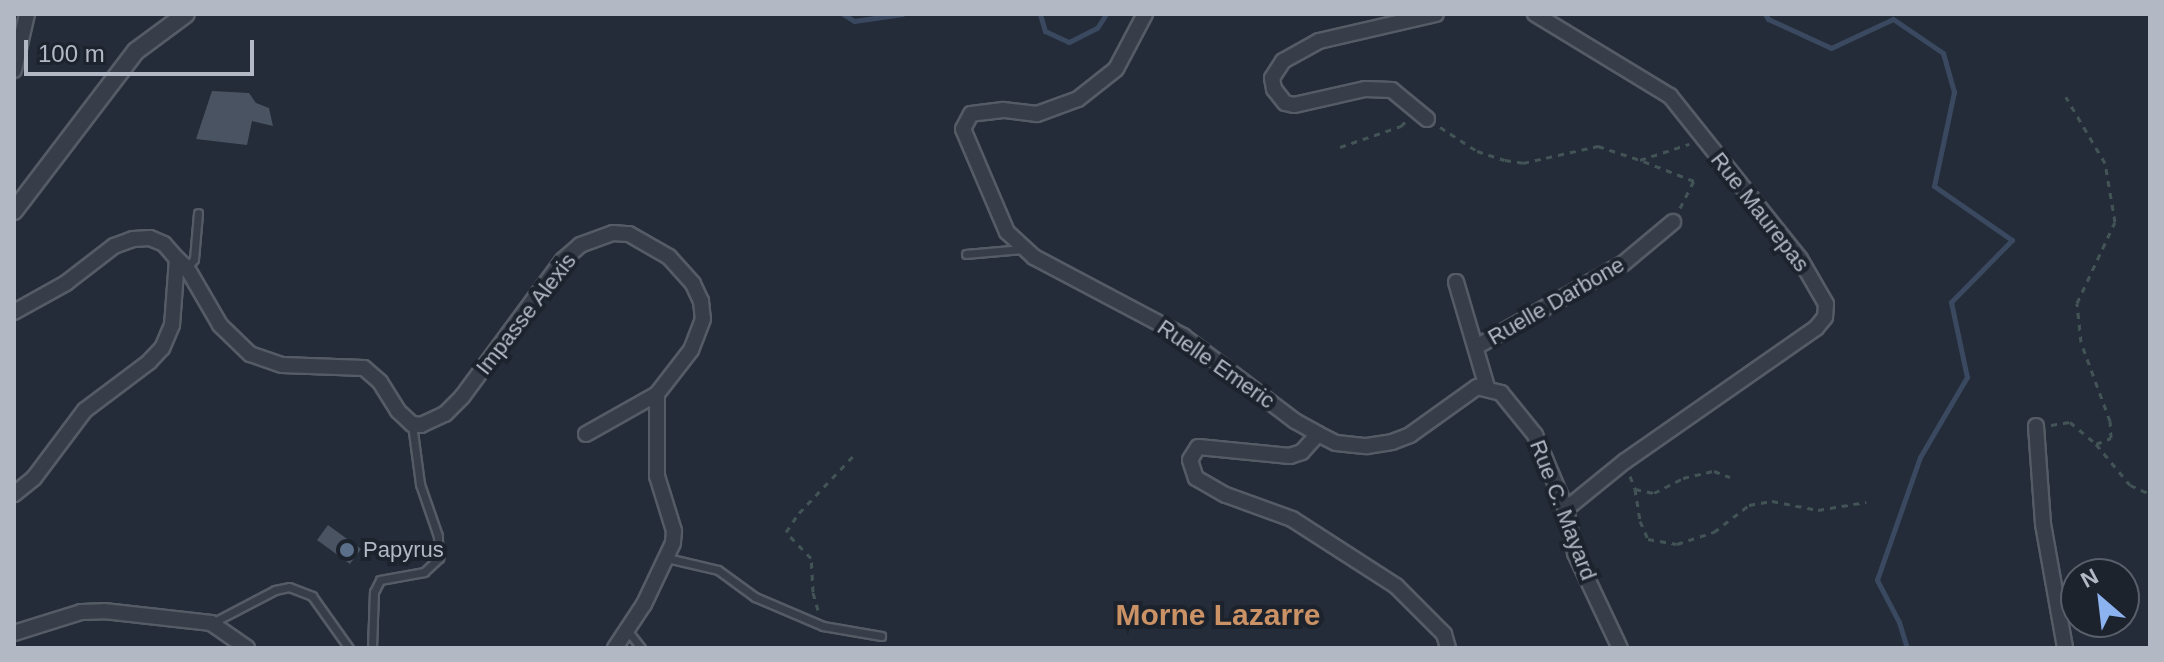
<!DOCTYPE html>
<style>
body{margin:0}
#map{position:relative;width:2164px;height:662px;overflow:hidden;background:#232c38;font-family:Arial,sans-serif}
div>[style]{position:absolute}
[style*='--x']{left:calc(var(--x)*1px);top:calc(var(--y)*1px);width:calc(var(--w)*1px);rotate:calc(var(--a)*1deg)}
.stream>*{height:5px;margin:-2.5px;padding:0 2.5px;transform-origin:2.5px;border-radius:2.5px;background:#3a4960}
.building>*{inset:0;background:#4a5362}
.path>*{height:3px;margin-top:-1.5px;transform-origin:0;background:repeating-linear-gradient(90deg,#435456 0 6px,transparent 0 12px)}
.roads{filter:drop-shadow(2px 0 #555c66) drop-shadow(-2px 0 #555c66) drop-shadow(0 2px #555c66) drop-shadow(0 -2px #555c66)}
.service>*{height:7px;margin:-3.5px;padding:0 3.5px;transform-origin:3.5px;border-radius:3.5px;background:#373e49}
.minor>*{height:14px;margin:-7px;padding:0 7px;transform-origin:7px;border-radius:7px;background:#373e49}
.tertiary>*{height:16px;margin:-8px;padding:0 8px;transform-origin:8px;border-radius:8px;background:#373e49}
.dots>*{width:22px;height:22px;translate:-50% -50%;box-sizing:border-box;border:4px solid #1c232d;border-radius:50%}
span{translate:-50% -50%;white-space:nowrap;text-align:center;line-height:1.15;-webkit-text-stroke:8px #1c232d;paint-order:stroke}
.street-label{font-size:22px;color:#b2b9c5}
.poi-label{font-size:22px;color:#b2b9c5}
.left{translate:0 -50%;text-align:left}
.district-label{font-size:30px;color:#cb9266;font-weight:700}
.frame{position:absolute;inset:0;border:16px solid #b2b9c5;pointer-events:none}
.north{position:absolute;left:2060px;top:558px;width:80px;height:80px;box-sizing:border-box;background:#1c232d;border:2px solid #585f6a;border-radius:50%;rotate:332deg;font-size:22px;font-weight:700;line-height:32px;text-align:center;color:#b2b9c5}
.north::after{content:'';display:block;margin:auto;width:28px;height:36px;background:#8cb2ef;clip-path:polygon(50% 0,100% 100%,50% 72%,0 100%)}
.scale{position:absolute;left:24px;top:40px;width:230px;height:36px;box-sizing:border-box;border:4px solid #b2b9c5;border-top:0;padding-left:10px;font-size:24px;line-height:28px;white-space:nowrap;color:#b2b9c5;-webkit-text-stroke:6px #1c232d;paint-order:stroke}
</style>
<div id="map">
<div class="stream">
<i style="--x:843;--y:14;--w:13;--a:32"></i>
<i style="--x:854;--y:21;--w:49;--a:-8.3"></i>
<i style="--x:1040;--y:14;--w:18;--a:74"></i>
<i style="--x:1045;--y:31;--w:26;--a:25"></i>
<i style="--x:1069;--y:42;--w:31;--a:-27"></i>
<i style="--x:1097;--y:28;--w:17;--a:-57"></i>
<i style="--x:1765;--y:14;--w:6;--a:59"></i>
<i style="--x:1768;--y:19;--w:69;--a:24.7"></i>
<i style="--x:1831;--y:48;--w:68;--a:-25.1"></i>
<i style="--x:1893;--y:19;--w:60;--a:34.2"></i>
<i style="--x:1943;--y:53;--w:41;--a:74.2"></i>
<i style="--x:1954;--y:92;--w:96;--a:102"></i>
<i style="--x:1934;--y:186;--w:95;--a:34.7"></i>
<i style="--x:2012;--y:240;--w:87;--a:134.5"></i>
<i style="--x:1951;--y:302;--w:77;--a:78"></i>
<i style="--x:1967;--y:377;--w:93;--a:120.4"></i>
<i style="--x:1920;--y:457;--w:130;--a:109.3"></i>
<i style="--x:1877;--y:580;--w:47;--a:62.4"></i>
<i style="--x:1899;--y:622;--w:27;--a:73"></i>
</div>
<div class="building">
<i style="clip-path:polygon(212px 91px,249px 93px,256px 103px,269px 108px,273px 126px,252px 121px,247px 145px,196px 139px)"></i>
<i style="clip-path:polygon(328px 525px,361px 549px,350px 564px,317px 540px)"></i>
</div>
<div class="path">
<i style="--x:1440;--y:127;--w:44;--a:33"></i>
<i style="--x:1477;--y:151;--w:29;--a:18"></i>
<i style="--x:1505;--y:160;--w:18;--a:9"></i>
<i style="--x:1523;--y:163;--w:77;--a:-12.8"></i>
<i style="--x:1598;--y:146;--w:44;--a:18.4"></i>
<i style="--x:1340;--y:147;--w:65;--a:-19"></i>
<i style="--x:1401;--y:126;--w:8;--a:-45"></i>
<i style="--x:1680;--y:208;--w:30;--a:-63"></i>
<i style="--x:1694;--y:181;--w:58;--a:-158.7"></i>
<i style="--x:1640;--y:160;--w:52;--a:-18.1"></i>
<i style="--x:2051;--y:425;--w:19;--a:-9"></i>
<i style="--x:2070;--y:422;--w:34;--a:40"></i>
<i style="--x:2096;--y:444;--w:16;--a:-22"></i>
<i style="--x:2111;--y:438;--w:17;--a:-93"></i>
<i style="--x:2110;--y:421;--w:84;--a:-110.2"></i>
<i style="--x:2081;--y:342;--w:39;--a:-96"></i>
<i style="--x:2077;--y:303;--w:89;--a:-64.9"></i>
<i style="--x:2115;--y:222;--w:60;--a:-99.6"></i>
<i style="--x:2105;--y:163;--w:77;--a:-120.6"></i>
<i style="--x:2096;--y:444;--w:53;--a:50.3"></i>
<i style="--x:2130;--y:485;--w:22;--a:24"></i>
<i style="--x:1630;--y:476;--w:14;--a:69"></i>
<i style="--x:1635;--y:489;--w:19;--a:12"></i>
<i style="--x:1654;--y:493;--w:33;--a:-27"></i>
<i style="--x:1683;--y:478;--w:32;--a:-13"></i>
<i style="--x:1714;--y:471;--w:17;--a:21"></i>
<i style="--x:1635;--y:489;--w:32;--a:81"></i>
<i style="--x:1640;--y:521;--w:20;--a:66"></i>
<i style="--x:1648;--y:539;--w:29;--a:10"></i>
<i style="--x:1677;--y:544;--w:39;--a:-18"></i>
<i style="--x:1714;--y:532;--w:44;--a:-37.6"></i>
<i style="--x:1749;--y:505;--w:23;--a:-10"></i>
<i style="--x:1772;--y:501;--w:47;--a:11.1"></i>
<i style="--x:1818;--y:510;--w:49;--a:-9.5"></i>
<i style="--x:818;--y:610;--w:19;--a:-106"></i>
<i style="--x:813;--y:592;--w:34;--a:-93"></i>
<i style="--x:811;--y:558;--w:36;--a:-134"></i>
<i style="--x:786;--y:532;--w:23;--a:-56"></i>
<i style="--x:799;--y:513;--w:79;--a:-46.5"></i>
</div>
<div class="roads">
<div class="service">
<i style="--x:966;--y:254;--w:56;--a:-5.1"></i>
<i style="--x:187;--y:268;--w:11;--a:-52"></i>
<i style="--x:194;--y:259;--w:46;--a:-85"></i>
<i style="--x:667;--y:558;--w:52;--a:13.2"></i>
<i style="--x:718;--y:570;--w:46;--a:36.1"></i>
<i style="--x:755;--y:597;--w:74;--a:23.1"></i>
<i style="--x:823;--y:626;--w:59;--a:9.8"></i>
<i style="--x:212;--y:623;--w:71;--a:-27.6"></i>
<i style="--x:275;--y:590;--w:14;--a:-12"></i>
<i style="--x:289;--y:587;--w:25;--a:21"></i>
<i style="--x:312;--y:596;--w:64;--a:54.6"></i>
<i style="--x:627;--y:630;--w:23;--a:52"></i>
<i style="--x:372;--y:648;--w:56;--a:-88"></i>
<i style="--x:374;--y:592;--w:13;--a:-63"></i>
<i style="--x:380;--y:580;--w:45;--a:-10.3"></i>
<i style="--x:424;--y:572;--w:21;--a:-43"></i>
<i style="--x:439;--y:558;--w:22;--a:-93"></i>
<i style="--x:438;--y:536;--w:55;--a:-109.1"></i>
<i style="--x:420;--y:484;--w:61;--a:-97.6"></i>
</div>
<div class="minor">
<i style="--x:1145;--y:14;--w:62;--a:117.8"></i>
<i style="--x:1116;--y:69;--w:48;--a:141.7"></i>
<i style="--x:1078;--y:99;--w:44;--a:159.9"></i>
<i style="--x:1037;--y:114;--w:34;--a:-173"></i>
<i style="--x:1003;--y:110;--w:32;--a:173"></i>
<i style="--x:971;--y:114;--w:17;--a:118"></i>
<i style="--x:963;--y:129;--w:112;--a:66.9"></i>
<i style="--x:1007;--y:232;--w:37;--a:43"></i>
<i style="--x:1034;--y:257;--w:169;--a:27.9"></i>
<i style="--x:1183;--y:336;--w:141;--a:37.2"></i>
<i style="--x:1295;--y:421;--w:26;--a:29"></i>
<i style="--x:1318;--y:434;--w:24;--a:132"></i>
<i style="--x:1302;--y:452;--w:13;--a:162"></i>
<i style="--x:1290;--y:456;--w:92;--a:-174.4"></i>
<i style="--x:1198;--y:447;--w:15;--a:122"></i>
<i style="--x:1190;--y:460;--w:19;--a:72"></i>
<i style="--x:1196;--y:478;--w:34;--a:30"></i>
<i style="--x:1226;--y:495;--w:70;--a:20"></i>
<i style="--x:1292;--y:519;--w:124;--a:32.8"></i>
<i style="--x:1396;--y:586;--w:68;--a:45"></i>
<i style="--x:1444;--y:634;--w:15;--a:74"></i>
<i style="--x:1535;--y:14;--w:158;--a:31.3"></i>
<i style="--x:1670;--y:96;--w:208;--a:51.4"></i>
<i style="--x:1800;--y:259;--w:52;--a:60"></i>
<i style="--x:1826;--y:304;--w:13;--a:94"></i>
<i style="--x:1825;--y:317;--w:14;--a:129"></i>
<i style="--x:1816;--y:328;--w:233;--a:145.1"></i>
<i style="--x:1625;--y:461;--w:76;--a:140.9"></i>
<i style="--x:14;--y:70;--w:57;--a:-76.9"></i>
<i style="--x:1427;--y:119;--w:45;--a:-140.4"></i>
<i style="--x:1392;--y:90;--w:27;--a:-178"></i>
<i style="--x:1365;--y:89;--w:73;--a:167.3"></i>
<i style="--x:1294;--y:105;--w:9;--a:-167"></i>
<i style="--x:1285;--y:103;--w:18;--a:-128"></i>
<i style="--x:1274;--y:89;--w:11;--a:-100"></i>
<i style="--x:1272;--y:78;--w:20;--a:-57"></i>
<i style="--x:1283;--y:61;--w:41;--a:-29.1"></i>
<i style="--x:1319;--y:41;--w:120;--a:-13"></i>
<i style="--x:177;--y:259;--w:13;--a:42"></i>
<i style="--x:187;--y:268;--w:66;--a:59.9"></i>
<i style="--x:220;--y:325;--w:42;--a:44"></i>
<i style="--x:250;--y:354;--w:34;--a:19"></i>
<i style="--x:282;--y:365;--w:82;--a:2.1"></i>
<i style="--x:364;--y:368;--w:21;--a:41"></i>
<i style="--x:380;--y:382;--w:34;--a:58"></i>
<i style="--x:398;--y:411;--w:19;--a:43"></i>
<i style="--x:412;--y:424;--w:9;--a:6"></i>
<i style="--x:421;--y:425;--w:26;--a:-25"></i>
<i style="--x:445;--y:414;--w:24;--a:-45"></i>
<i style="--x:462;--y:397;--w:170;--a:-53.6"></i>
<i style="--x:563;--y:260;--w:23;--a:-41"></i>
<i style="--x:580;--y:245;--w:35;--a:-20"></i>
<i style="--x:613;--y:233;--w:16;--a:4"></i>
<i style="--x:629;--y:234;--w:46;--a:29.9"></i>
<i style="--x:669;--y:257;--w:36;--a:48"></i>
<i style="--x:693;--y:284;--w:19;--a:65"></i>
<i style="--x:701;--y:301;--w:18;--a:84"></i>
<i style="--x:703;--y:319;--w:33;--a:111"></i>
<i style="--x:691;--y:350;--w:56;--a:127.7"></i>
<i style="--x:657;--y:394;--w:82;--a:90"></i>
<i style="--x:657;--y:476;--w:58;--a:72.8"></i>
<i style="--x:674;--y:531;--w:12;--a:95"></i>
<i style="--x:673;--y:543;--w:68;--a:115.4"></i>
<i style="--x:644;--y:604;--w:53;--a:123.4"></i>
<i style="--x:1456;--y:282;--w:109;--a:73.6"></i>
<i style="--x:14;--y:312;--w:60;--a:-29.1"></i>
<i style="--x:66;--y:283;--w:61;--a:-37.6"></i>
<i style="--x:114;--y:246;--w:20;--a:-20"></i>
<i style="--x:133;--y:239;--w:17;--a:-3"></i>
<i style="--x:150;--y:238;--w:15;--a:23"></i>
<i style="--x:164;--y:244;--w:20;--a:49"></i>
<i style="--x:177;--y:259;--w:66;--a:94.3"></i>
<i style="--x:172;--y:325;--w:25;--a:113"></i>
<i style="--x:162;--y:348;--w:19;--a:133"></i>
<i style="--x:149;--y:362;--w:80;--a:143.1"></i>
<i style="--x:85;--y:410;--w:85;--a:126.9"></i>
<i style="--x:34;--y:478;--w:26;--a:141"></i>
<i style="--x:1476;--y:347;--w:170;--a:-29.6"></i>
<i style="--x:1624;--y:263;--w:64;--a:-39.9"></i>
<i style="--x:2036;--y:426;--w:98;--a:85.9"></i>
<i style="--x:2043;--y:524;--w:126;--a:79.9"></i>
<i style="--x:586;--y:434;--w:81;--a:-29.4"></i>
<i style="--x:1318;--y:434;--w:20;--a:27"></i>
<i style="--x:1336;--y:443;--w:31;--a:6"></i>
<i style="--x:1367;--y:446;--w:25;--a:-9"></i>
<i style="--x:1392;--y:442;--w:19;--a:-21"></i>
<i style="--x:1410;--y:435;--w:82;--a:-35.6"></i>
<i style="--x:1477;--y:387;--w:25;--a:14"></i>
<i style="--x:1501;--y:393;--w:54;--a:51"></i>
<i style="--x:1535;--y:435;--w:80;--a:67.3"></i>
<i style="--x:1566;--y:509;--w:45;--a:78.4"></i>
<i style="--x:1575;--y:553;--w:105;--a:64.7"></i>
<i style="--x:14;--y:633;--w:70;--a:-17.4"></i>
<i style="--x:81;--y:612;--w:23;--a:-2"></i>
<i style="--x:104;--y:611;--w:108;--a:6.4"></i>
<i style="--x:211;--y:623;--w:44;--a:34.8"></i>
</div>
<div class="tertiary">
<i style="--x:14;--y:211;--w:201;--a:-52.7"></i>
<i style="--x:136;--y:51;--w:62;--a:-36.5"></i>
</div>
</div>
<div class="dots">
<i style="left:347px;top:550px;background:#5c6f8a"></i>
</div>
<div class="street-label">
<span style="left:1760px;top:212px;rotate:52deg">Rue Maurepas</span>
<span style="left:1556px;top:301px;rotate:-30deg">Ruelle Darbone</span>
<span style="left:526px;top:314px;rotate:-52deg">Impasse Alexis</span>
<span style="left:1216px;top:364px;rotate:35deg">Ruelle Emeric</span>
<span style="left:1563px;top:510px;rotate:69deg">Rue C. Mayard</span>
</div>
<div class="poi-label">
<span class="left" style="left:363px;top:550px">Papyrus</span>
</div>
<div class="district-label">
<span style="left:1218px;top:615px">Morne Lazarre</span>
</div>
<div class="frame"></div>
<div class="north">N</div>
<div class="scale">100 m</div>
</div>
